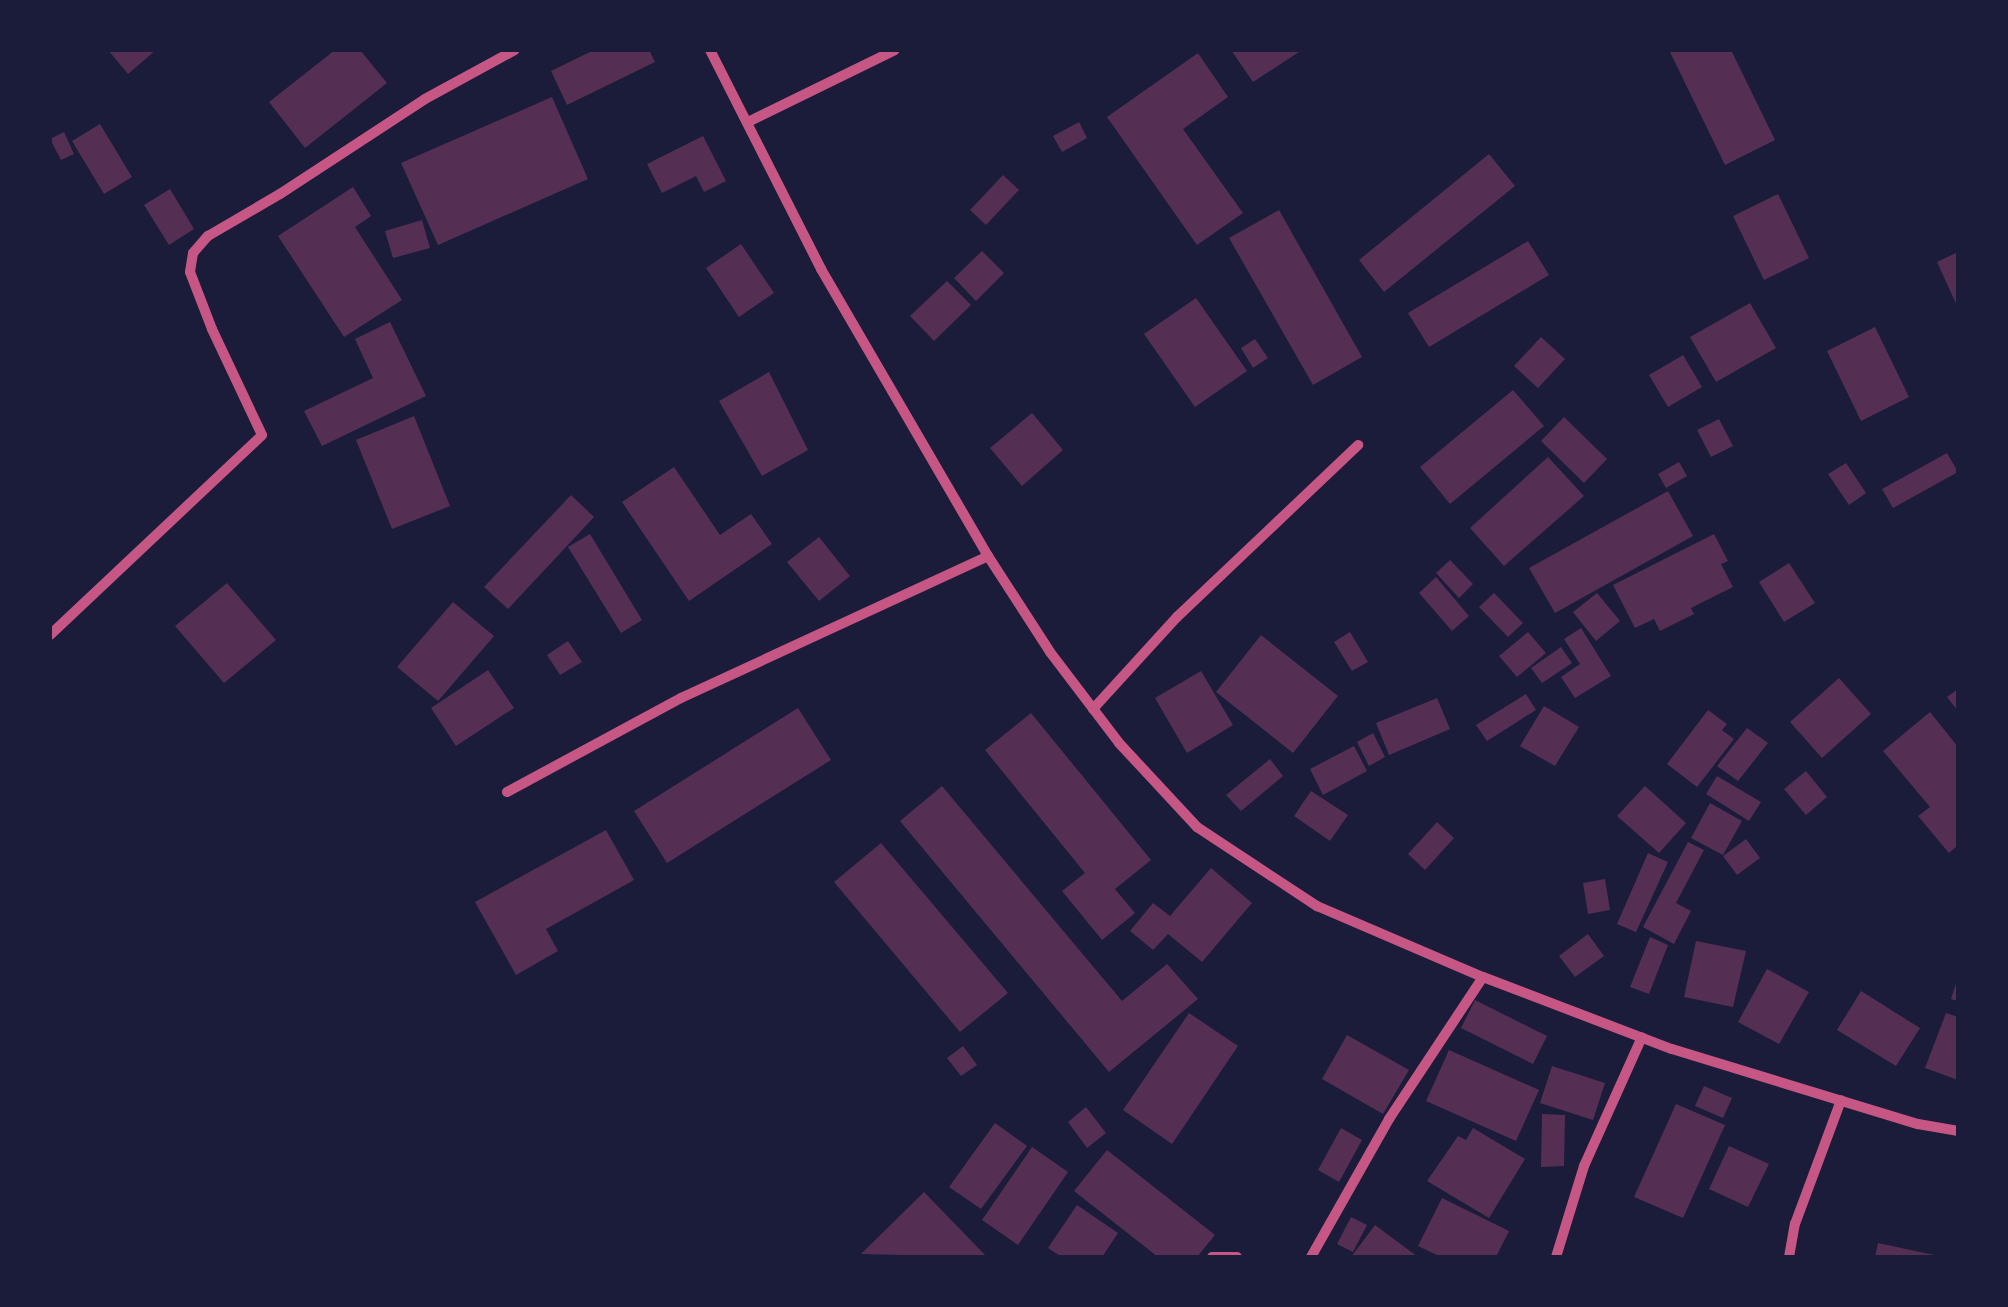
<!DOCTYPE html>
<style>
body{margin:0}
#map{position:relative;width:2008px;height:1307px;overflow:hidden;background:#1b1b3a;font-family:"Open Sans",sans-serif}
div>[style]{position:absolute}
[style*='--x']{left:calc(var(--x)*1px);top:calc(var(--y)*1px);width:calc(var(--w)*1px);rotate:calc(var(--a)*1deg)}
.building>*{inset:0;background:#542f53}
.minor>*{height:10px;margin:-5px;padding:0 5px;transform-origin:5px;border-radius:5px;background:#c65784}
span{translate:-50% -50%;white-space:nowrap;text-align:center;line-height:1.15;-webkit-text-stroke:8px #1b1b3a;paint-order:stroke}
.frame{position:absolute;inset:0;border:52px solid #1b1b3a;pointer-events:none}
</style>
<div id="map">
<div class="building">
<i style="clip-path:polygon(108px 50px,156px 50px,128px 74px)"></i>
<i style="clip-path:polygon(335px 50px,360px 50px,387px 83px,305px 148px,269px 102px)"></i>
<i style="clip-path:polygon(594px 50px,649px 50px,655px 62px,567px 105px,551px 71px)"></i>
<i style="clip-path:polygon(1231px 50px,1302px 50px,1253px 82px)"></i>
<i style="clip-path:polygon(1669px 50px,1731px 50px,1775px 140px,1725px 165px)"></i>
<i style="clip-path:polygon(1198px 53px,1228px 97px,1183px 129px,1243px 213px,1197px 245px,1107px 117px)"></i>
<i style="clip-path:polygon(552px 97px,588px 179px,438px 245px,401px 163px)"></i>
<i style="clip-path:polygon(1079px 122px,1087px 138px,1062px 152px,1053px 136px)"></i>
<i style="clip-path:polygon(100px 124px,132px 177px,104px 194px,72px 141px)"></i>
<i style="clip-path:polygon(64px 132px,74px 154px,61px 160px,50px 139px)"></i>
<i style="clip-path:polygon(703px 136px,726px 181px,704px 192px,696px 176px,662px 193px,647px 164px)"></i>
<i style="clip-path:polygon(1489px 154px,1515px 186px,1384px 292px,1359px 260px)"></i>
<i style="clip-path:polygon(1003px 175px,1019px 190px,986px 225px,970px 210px)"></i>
<i style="clip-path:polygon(353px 187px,371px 216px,355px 227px,402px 300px,344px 337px,278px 236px)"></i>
<i style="clip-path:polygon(170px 189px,194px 229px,169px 245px,144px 205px)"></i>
<i style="clip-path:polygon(1778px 194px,1809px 258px,1764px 280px,1733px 216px)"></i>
<i style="clip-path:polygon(1279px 210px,1362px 357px,1313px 385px,1229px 238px)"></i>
<i style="clip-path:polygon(422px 220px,430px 248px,393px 258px,385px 231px)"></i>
<i style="clip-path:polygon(1528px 241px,1549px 275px,1429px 347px,1408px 313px)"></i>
<i style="clip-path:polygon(741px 244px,774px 293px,739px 317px,706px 268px)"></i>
<i style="clip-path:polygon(982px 251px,1004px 273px,976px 301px,954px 278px)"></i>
<i style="clip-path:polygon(1958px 252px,1958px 308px,1937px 262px)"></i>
<i style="clip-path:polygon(947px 281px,971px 305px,934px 341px,910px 316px)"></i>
<i style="clip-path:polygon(1196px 298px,1247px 371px,1195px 407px,1144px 334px)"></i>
<i style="clip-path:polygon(1750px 303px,1776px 348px,1716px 382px,1690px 337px)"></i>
<i style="clip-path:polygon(390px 322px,426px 396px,322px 446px,304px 411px,373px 378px,355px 339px)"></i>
<i style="clip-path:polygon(1875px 327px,1909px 397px,1861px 421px,1827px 351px)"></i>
<i style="clip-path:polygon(1541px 337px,1565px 359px,1538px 388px,1514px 366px)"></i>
<i style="clip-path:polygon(1255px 339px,1268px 358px,1253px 368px,1241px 348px)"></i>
<i style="clip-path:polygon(1683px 355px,1702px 387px,1668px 407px,1649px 375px)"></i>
<i style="clip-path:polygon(769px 372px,808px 450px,762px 476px,719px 401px)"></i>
<i style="clip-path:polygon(1513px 390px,1544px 426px,1450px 504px,1420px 467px)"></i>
<i style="clip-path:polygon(1032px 413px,1063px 450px,1022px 486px,990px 448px)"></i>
<i style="clip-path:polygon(414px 416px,450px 506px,392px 529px,356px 440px)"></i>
<i style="clip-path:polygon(1564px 417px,1607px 459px,1584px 483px,1541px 441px)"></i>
<i style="clip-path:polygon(1719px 419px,1733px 446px,1711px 457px,1697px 430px)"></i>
<i style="clip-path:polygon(1947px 453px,1958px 472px,1893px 508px,1882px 489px)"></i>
<i style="clip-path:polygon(1548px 457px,1584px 496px,1504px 566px,1470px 528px)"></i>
<i style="clip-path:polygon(1679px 462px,1687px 476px,1666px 488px,1658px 474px)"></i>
<i style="clip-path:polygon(1846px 463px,1866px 493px,1849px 505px,1828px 474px)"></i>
<i style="clip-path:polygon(674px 467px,720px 535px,751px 514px,772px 544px,689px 601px,622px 502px)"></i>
<i style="clip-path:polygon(1668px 491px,1693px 536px,1555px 613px,1529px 568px)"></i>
<i style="clip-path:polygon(571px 495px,594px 517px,508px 609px,484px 587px)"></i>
<i style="clip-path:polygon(590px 534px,642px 620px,621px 633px,568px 547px)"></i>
<i style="clip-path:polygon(1714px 534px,1728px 561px,1721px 564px,1733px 587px,1691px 608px,1694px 614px,1660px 631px,1654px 619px,1635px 628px,1613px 585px)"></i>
<i style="clip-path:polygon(819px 537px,850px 576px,819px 601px,787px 562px)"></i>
<i style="clip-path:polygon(1450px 560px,1473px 584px,1459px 598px,1436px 573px)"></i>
<i style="clip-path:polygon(1789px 563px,1815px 603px,1784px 622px,1759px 582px)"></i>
<i style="clip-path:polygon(1436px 577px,1469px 616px,1452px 631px,1419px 593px)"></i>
<i style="clip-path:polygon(227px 583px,276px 640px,224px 683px,175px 626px)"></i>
<i style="clip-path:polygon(1494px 593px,1523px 623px,1508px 637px,1479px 607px)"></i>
<i style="clip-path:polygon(1597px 593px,1620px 621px,1596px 641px,1573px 612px)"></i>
<i style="clip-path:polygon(453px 602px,494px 636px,438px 701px,397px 667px)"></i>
<i style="clip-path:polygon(1581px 628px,1611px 676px,1575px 698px,1561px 677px,1580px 664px,1564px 639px)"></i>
<i style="clip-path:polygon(1350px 632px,1368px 662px,1352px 671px,1334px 642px)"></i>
<i style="clip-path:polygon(1528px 632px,1546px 653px,1517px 677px,1499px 656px)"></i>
<i style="clip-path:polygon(1261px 635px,1338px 696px,1293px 753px,1216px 692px)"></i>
<i style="clip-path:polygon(568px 641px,582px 662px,560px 675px,547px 655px)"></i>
<i style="clip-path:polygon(1561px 647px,1572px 663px,1542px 683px,1531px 668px)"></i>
<i style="clip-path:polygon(488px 670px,514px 708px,456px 746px,431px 708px)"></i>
<i style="clip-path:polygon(1201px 671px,1233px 725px,1187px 753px,1155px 698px)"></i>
<i style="clip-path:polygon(1839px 678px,1871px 714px,1822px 758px,1790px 722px)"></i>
<i style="clip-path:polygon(1958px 689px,1958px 711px,1947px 697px)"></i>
<i style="clip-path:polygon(1526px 694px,1536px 710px,1487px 741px,1476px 725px)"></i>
<i style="clip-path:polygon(1437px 698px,1450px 729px,1389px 755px,1376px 723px)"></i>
<i style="clip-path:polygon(1544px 706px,1579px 727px,1555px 766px,1520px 746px)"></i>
<i style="clip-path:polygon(798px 708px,831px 760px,667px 863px,634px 811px)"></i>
<i style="clip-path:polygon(1708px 710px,1727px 724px,1722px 730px,1734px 739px,1697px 787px,1667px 764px)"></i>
<i style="clip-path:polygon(1930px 712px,1958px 747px,1958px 845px,1949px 853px,1918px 816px,1930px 807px,1883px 751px)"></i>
<i style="clip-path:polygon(1031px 713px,1151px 860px,1115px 889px,1135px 913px,1102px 940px,1062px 891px,1085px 873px,985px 750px)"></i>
<i style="clip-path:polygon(1747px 728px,1768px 743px,1738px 781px,1717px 766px)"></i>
<i style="clip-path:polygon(1373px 733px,1385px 757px,1369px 766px,1357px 742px)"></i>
<i style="clip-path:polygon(1354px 746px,1367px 771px,1323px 795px,1310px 769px)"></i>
<i style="clip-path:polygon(1270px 759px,1283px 776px,1241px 811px,1226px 795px)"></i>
<i style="clip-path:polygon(1806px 771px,1827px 797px,1806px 815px,1784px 789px)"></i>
<i style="clip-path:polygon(1717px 776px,1761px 802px,1749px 821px,1706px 794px)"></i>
<i style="clip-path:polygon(942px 786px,1122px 1001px,1167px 964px,1198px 999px,1109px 1072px,900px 821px)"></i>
<i style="clip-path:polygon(1645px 786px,1686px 823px,1659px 853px,1617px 816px)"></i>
<i style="clip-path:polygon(1311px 791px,1348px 815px,1330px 841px,1294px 816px)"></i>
<i style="clip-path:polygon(1710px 803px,1742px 821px,1723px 855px,1691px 838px)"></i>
<i style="clip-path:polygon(1437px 822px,1454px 838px,1425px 870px,1408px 854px)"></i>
<i style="clip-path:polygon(606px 830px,634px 880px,546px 929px,558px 951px,516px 975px,475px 902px)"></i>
<i style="clip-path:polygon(1746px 839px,1760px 858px,1737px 875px,1723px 856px)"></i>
<i style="clip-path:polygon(1688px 842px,1704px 850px,1676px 903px,1691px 911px,1674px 944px,1643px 927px)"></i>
<i style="clip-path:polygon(881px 843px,1008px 993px,960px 1032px,834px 882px)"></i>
<i style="clip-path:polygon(1648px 853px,1668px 862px,1636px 932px,1617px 924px)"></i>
<i style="clip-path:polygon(1211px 868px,1252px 903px,1202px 962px,1168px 934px,1153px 950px,1130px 931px,1153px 903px,1170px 916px)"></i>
<i style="clip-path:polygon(1605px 879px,1610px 910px,1588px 914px,1583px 883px)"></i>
<i style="clip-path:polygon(1588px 934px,1604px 956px,1575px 977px,1559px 956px)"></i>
<i style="clip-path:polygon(1650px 937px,1668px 945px,1649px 994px,1630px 987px)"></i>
<i style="clip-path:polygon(1696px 941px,1746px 951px,1733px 1007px,1684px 997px)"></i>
<i style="clip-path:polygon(1767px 969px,1809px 992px,1779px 1044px,1738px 1022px)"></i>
<i style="clip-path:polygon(1958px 977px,1958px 1001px,1951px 999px)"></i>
<i style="clip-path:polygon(1861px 991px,1920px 1028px,1896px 1066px,1837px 1030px)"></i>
<i style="clip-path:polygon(1475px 1000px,1547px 1036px,1533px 1064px,1461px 1028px)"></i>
<i style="clip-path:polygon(1189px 1013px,1238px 1046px,1172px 1144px,1123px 1110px)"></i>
<i style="clip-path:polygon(1946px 1013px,1958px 1017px,1958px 1080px,1925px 1068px)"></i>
<i style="clip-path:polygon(1347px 1035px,1409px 1070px,1383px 1114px,1322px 1079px)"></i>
<i style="clip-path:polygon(963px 1046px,977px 1065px,961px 1076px,947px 1058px)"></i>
<i style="clip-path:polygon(1449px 1050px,1539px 1090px,1516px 1141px,1426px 1101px)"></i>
<i style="clip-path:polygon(1552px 1066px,1605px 1083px,1593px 1120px,1540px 1103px)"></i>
<i style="clip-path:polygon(1704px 1086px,1732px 1098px,1723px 1118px,1695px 1106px)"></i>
<i style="clip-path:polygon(1676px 1104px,1725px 1125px,1683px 1218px,1634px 1197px)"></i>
<i style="clip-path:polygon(1086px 1107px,1106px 1133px,1087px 1148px,1068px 1122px)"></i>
<i style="clip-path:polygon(1542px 1114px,1565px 1115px,1564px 1166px,1541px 1167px)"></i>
<i style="clip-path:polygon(995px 1123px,1027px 1146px,981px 1209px,949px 1187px)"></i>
<i style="clip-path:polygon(1341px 1128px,1362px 1140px,1339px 1182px,1318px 1170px)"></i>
<i style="clip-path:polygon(1473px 1128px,1525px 1159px,1489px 1218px,1427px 1181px,1458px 1136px,1466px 1140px)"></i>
<i style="clip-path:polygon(1729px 1146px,1769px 1164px,1748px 1207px,1709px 1189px)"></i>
<i style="clip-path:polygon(1032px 1147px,1068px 1172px,1018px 1245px,982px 1220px)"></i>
<i style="clip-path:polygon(1107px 1150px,1215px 1235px,1197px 1257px,1158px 1257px,1074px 1191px)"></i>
<i style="clip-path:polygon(924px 1192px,987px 1257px,861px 1254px)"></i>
<i style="clip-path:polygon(1442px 1198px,1509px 1231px,1496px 1257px,1441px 1257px,1418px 1246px)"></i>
<i style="clip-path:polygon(1077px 1205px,1118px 1233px,1102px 1257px,1062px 1257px,1048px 1248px)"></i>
<i style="clip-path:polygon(1351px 1217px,1367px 1225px,1353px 1252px,1337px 1244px)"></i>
<i style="clip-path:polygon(1375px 1225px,1418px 1257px,1351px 1257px)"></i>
<i style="clip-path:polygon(1878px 1243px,1934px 1255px,1934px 1257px,1875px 1257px)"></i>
</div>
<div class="minor">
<i style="--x:710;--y:50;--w:246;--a:63.1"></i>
<i style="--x:821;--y:269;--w:332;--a:59.8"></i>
<i style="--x:988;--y:556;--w:114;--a:57.1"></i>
<i style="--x:1050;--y:652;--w:114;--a:52.8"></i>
<i style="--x:1119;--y:743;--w:115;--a:47.1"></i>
<i style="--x:1197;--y:827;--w:144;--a:33.4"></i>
<i style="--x:1317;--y:906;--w:181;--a:23.2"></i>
<i style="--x:1483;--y:977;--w:202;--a:20.9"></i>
<i style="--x:1672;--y:1049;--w:257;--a:17"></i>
<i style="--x:1918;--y:1124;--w:41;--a:9.9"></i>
<i style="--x:750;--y:121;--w:161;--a:-26.1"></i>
<i style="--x:50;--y:635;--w:291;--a:-43.3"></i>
<i style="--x:262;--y:435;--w:117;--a:-115.3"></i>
<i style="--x:212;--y:329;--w:61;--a:-111.1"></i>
<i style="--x:190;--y:272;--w:19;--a:-81"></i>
<i style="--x:193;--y:253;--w:23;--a:-49"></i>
<i style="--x:208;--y:236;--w:83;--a:-30.3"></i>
<i style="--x:280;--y:194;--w:173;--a:-33.2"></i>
<i style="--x:425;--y:99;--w:102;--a:-28.6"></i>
<i style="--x:1093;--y:709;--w:125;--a:-47.6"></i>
<i style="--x:1177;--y:617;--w:250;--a:-43.5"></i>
<i style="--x:507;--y:792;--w:198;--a:-28.4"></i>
<i style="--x:681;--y:698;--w:338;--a:-24.8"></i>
<i style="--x:1212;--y:1257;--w:25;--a:0"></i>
<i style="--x:1311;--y:1257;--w:159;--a:-60.5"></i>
<i style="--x:1389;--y:1119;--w:170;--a:-56.5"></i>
<i style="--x:1556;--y:1257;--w:95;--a:-72.9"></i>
<i style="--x:1584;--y:1166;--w:141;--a:-65.8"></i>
<i style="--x:1789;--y:1257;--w:34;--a:-80"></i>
<i style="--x:1795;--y:1224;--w:132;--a:-69.6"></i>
</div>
<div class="frame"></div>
</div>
